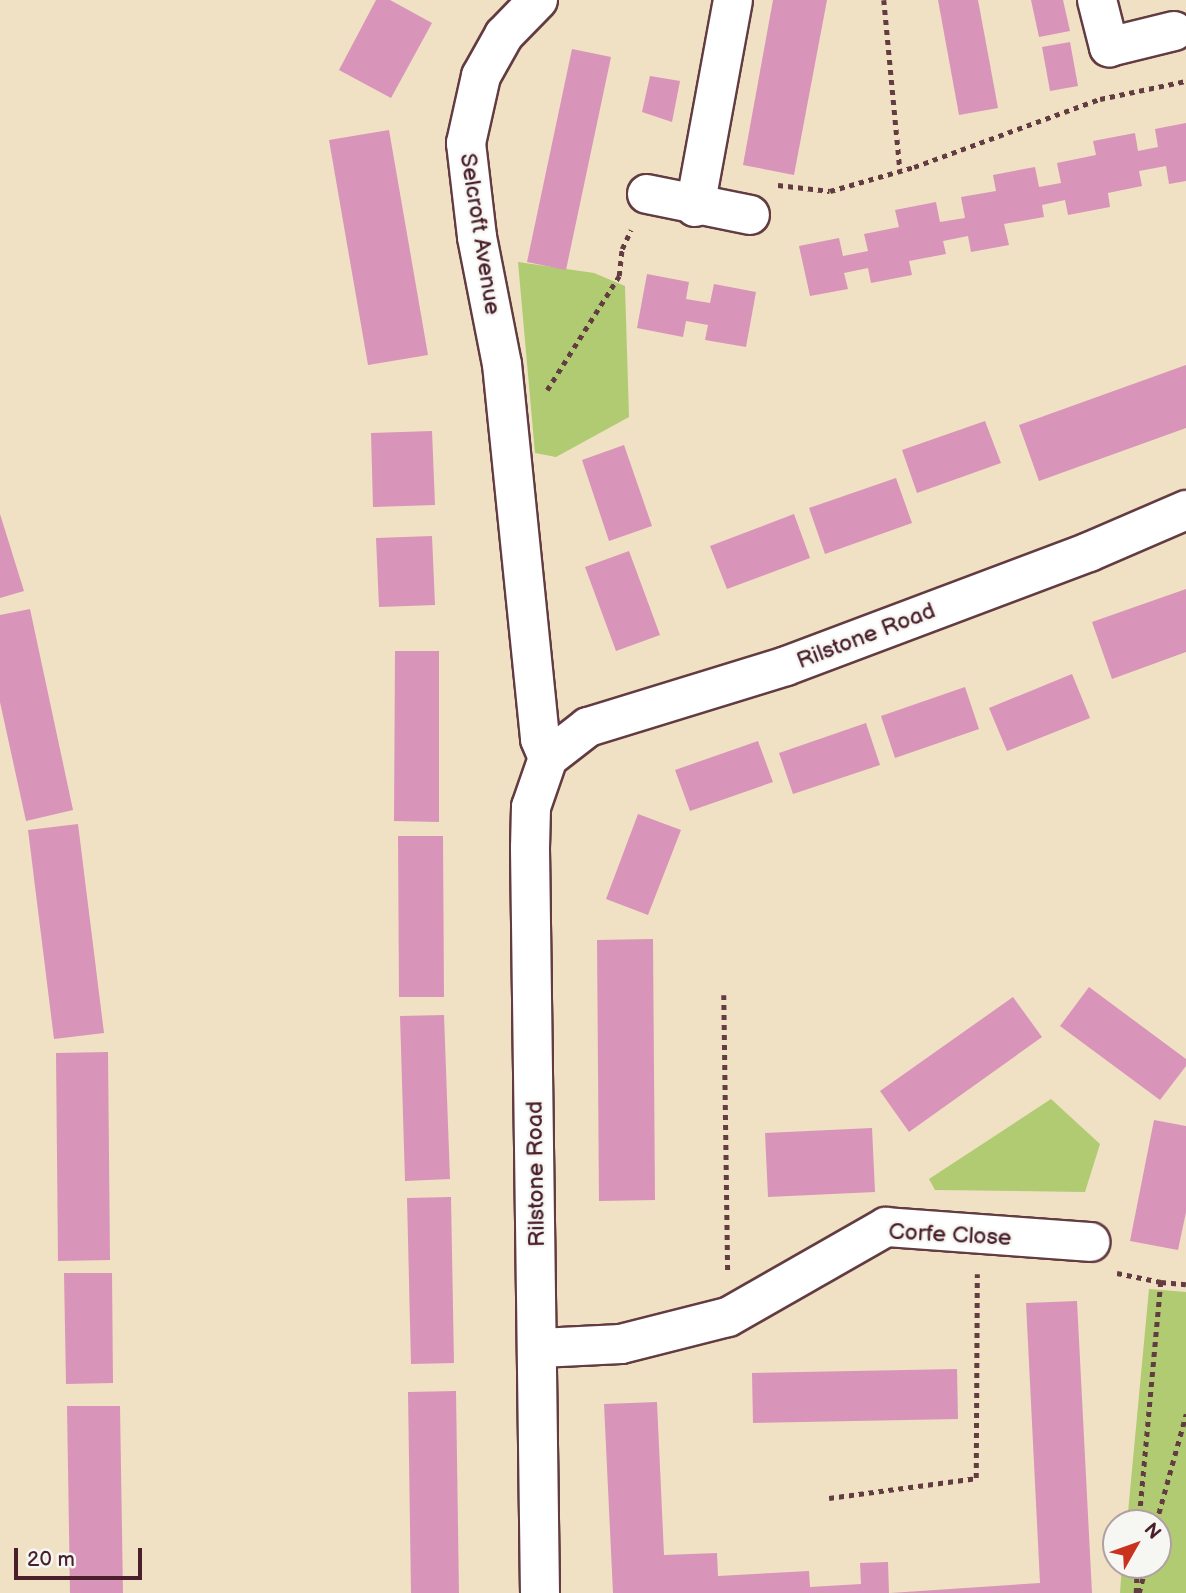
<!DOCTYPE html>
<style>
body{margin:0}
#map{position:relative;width:1186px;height:1593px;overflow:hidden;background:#f0e0c4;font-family:"Balsamiq Sans",sans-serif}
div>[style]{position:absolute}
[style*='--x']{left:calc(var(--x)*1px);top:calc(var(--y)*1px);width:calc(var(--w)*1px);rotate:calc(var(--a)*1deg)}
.green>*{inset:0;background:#b0cb72}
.building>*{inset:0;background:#d994ba}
.path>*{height:4.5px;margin-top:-2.25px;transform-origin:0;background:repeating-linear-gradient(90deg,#633c42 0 5px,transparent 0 10px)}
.roads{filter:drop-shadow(2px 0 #633c42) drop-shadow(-2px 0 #633c42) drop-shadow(0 2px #633c42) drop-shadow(0 -2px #633c42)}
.minor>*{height:38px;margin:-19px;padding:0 19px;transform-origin:19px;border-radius:19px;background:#fff}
span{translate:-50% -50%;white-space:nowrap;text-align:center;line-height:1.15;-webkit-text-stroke:5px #f6f6f2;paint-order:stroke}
.street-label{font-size:23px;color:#4a1f2b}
.north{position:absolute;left:1102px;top:1509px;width:70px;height:70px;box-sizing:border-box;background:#f6f6f2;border:2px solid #b1a0a2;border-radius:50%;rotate:50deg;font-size:19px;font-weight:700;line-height:28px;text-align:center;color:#4a1f2b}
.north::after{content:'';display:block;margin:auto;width:24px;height:32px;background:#c8321e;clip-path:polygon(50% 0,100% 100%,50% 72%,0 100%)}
.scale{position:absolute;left:14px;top:1548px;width:128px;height:32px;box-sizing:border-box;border:4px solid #4a1f2b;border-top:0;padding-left:9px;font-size:21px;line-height:24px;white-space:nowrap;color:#4a1f2b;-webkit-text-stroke:5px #f6f6f2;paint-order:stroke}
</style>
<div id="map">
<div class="green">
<i style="clip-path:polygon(518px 262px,594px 273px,625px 286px,629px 417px,556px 457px,535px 453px)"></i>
<i style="clip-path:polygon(1051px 1099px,1100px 1144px,1085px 1192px,935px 1190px,929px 1179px)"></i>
<i style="clip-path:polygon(1149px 1289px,1186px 1292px,1186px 1593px,1120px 1593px,1122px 1565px,1158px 1565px,1158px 1523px,1127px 1523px)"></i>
</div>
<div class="building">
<i style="clip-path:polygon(376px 0,390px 0,432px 23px,391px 98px,339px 70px)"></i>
<i style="clip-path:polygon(773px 0,827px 0,794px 175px,743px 165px)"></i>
<i style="clip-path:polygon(938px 0,978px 0,998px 108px,959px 115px)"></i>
<i style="clip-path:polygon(1031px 0,1063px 0,1070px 31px,1039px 37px)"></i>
<i style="clip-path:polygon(1070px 42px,1078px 86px,1050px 91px,1042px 47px)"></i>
<i style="clip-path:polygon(572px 49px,611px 57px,566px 270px,527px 262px)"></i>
<i style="clip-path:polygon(650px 76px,680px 81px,672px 122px,642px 112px)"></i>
<i style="clip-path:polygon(1186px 123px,1186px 181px,1169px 184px,1166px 166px,1139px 171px,1142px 186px,1108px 193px,1110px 207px,1068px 215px,1065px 200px,1042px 205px,1044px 217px,1004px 224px,1009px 245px,971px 252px,968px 236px,943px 241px,946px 254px,909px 261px,912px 275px,871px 283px,868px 268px,844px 273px,848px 289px,810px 296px,799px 246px,839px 238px,843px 256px,868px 251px,864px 234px,899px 227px,895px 210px,936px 202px,940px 222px,965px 218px,961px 197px,996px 191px,993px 175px,1035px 167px,1039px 187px,1061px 183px,1057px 163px,1096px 155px,1093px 141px,1135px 133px,1138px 151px,1158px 147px,1155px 129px)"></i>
<i style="clip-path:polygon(389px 130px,428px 355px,368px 365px,329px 140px)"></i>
<i style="clip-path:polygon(647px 274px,689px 282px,686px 299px,710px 303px,714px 284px,756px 292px,746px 347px,705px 340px,708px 325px,686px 321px,683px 337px,637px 328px)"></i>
<i style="clip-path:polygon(1186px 365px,1186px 428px,1039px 481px,1019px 425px)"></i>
<i style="clip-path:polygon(985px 421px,1001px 463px,917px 493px,902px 450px)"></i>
<i style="clip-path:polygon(432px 431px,435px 505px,373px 507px,371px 433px)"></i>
<i style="clip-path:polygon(624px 445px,652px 526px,609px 541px,582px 460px)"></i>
<i style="clip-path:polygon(896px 478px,912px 523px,825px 554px,809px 508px)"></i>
<i style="clip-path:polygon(0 514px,24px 591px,0 598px)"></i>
<i style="clip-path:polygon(794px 514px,810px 558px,727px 589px,710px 546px)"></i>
<i style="clip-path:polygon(432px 536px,435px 605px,379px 607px,376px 538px)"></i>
<i style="clip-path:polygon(629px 551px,660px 635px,616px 651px,585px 567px)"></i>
<i style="clip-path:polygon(1186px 589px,1186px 652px,1112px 679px,1092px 622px)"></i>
<i style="clip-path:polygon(30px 609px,73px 810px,26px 821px,0 702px,0 615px)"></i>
<i style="clip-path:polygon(395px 651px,439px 651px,439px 822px,394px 821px)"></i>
<i style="clip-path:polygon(1072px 674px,1090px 718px,1007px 751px,989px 708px)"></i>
<i style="clip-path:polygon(965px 687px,979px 729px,895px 758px,881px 716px)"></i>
<i style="clip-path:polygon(866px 723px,880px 765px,793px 794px,779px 753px)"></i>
<i style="clip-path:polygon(758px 741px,773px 782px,690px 811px,675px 770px)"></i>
<i style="clip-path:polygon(638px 814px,681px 830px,648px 915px,606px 899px)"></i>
<i style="clip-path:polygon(78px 824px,104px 1033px,54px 1039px,28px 830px)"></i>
<i style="clip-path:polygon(398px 836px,443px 836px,444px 997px,399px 997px)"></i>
<i style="clip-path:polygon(653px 939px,655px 1200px,599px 1201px,597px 940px)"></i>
<i style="clip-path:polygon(1089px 987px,1186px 1059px,1186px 1066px,1160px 1100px,1060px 1026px)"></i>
<i style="clip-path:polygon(1013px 997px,1042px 1037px,909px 1132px,880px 1091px)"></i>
<i style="clip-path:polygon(444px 1015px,450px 1179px,405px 1181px,400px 1016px)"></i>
<i style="clip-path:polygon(108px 1052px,110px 1260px,58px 1261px,56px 1053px)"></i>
<i style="clip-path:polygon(1154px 1120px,1186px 1126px,1186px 1212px,1178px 1250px,1130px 1241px)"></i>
<i style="clip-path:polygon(872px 1128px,875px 1192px,768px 1197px,765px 1133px)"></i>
<i style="clip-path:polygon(451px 1197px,454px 1363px,411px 1364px,407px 1198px)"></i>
<i style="clip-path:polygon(64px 1273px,112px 1273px,113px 1383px,66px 1384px)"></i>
<i style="clip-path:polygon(1077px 1301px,1092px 1593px,890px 1593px,1040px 1583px,1026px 1303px)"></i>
<i style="clip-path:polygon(957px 1369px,958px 1419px,753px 1423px,752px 1373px)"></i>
<i style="clip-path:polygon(456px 1391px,459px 1593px,411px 1593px,408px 1392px)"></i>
<i style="clip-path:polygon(657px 1402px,664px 1555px,717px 1553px,718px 1576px,809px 1571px,810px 1587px,861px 1584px,860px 1563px,888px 1562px,889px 1593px,613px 1593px,604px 1404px)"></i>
<i style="clip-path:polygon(67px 1406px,120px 1406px,123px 1593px,70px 1593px)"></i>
</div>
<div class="path">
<i style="--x:884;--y:0;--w:171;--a:84.6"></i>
<i style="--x:778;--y:185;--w:52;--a:6.6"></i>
<i style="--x:830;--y:191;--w:87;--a:-15.9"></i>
<i style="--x:914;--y:167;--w:198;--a:-20.1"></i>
<i style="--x:1100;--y:99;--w:88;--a:-11.8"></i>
<i style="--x:547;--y:390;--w:135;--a:-57.7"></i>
<i style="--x:619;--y:276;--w:27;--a:-84"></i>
<i style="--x:622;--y:249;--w:21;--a:-65"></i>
<i style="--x:724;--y:995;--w:276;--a:89.2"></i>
<i style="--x:1117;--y:1273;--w:45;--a:11.6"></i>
<i style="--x:1161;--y:1282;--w:242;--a:95.2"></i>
<i style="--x:1161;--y:1282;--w:25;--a:5"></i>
<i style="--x:829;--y:1498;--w:148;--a:-7.7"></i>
<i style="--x:976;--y:1478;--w:204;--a:-89.7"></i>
<i style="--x:1156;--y:1523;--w:113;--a:-74.6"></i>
<i style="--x:1136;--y:1593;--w:28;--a:-88"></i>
<i style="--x:1139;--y:1593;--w:29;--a:-76"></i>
</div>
<div class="roads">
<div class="minor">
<i style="--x:538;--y:0;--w:49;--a:134.2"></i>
<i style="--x:504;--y:35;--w:47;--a:119.3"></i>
<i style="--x:481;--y:76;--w:69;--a:102.6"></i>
<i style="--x:466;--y:143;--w:95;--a:83.3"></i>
<i style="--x:477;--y:237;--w:129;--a:78.9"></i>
<i style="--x:502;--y:364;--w:377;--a:84.2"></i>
<i style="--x:540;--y:739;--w:21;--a:67"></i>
<i style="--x:1097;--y:0;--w:49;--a:75.7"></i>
<i style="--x:1109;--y:47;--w:67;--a:-13.8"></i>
<i style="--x:647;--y:194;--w:105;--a:11.5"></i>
<i style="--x:695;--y:207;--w:210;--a:-79.6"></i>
<i style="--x:540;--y:1348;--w:81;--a:-2.8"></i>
<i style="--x:621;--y:1344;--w:110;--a:-14.2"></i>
<i style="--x:728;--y:1317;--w:182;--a:-29.7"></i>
<i style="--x:886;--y:1227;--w:205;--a:4.2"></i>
<i style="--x:540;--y:1593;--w:745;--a:-90.77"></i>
<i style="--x:530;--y:848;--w:41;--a:-88.6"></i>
<i style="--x:531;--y:807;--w:52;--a:-70.9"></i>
<i style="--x:548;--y:758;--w:51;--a:-37.8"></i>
<i style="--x:588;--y:727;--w:207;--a:-17.1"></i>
<i style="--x:786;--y:666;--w:324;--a:-20.6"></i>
<i style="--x:1089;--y:552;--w:106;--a:-23.4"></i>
</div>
</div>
<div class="street-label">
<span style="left:480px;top:234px;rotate:81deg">Selcroft Avenue</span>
<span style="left:866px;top:636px;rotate:-21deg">Rilstone Road</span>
<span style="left:536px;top:1174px;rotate:-91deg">Rilstone Road</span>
<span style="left:950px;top:1235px;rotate:3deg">Corfe Close</span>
</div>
<div class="north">N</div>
<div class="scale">20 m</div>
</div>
